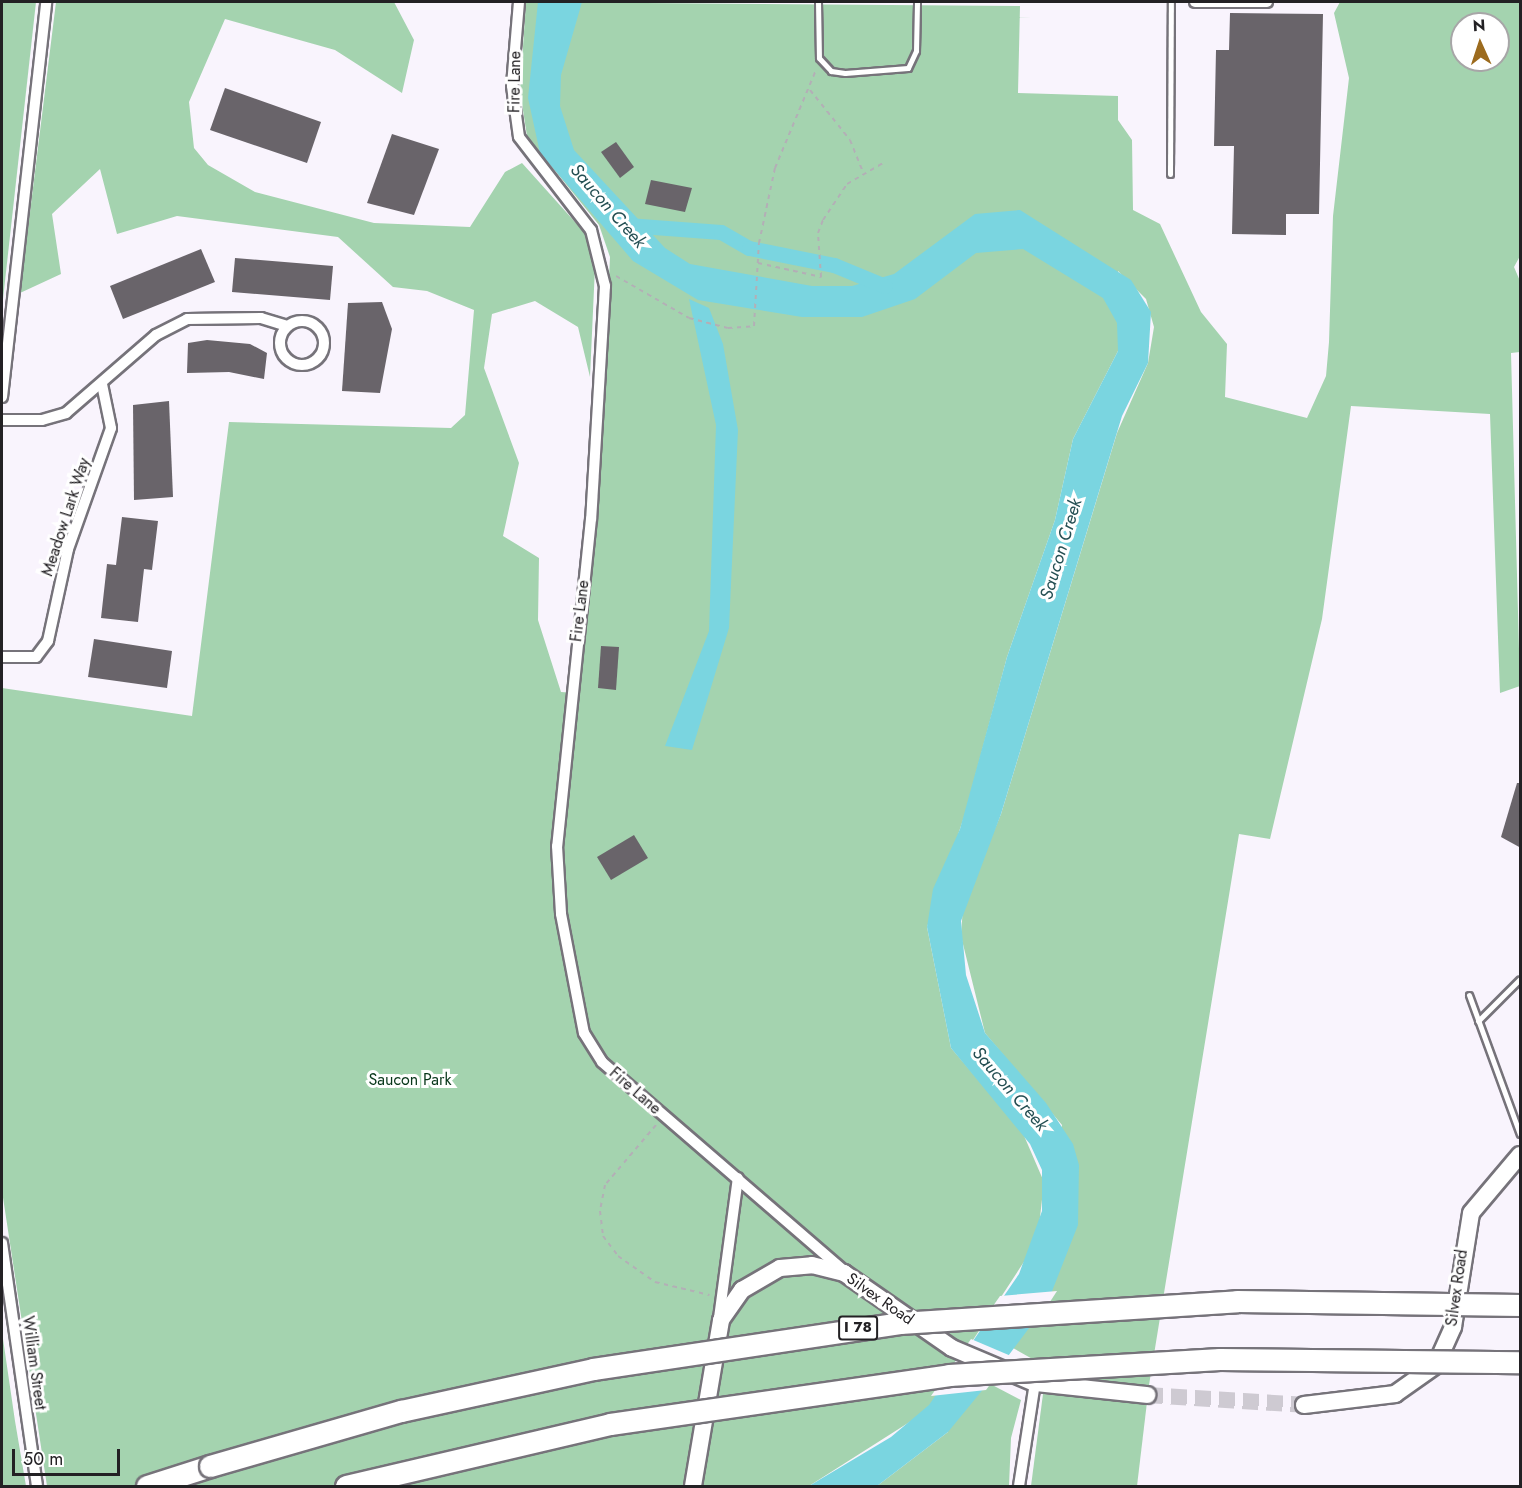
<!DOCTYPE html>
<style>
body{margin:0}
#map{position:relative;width:1522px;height:1488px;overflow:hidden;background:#f9f4fd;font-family:Jost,sans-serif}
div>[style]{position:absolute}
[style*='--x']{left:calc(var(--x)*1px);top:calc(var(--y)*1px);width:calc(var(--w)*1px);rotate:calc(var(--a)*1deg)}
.green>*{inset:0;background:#a4d3af}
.water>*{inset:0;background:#7ad5e0}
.pier>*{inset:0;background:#f9f4fd}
.canal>*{height:15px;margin:-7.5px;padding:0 7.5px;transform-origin:7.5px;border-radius:7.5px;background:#7ad5e0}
.building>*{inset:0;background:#69646a}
.secondary-tunnel>*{height:16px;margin-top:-8px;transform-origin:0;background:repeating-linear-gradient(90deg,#cecad2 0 16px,transparent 0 24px)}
.path>*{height:2px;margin-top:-1px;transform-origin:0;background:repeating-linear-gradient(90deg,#b3afb6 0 4.5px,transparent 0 9px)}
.roads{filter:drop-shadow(2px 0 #76737a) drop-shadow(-2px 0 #76737a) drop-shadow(0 2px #76737a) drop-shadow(0 -2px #76737a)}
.lane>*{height:5px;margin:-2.5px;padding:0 2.5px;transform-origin:2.5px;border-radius:2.5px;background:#fff}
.street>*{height:10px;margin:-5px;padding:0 5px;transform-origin:5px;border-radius:5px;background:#fff}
.street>.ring{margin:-5px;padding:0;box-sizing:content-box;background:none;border:10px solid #fff;border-radius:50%}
.secondary>*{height:16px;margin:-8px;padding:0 8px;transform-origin:8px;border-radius:8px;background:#fff}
.highway>*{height:21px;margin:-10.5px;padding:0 10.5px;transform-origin:10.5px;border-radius:10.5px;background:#fff}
.bridges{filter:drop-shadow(2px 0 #76737a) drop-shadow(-2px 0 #76737a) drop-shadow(0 2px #76737a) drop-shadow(0 -2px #76737a)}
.highway-bridge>*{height:21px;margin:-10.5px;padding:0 10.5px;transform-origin:10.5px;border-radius:10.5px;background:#fff}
span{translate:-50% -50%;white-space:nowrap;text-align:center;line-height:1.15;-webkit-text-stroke:6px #fff;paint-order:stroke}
.shield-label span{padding:2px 4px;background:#fff;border:2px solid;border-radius:4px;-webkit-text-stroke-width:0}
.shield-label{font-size:15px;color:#232124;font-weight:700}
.street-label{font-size:16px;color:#232124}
.park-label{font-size:16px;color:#073619}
.water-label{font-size:18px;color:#244f53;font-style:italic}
.frame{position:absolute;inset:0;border:3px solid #232124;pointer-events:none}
.north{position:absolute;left:1450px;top:12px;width:60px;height:60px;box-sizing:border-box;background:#fff;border:2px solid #a7a6a7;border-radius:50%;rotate:357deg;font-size:16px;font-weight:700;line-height:24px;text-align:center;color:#232124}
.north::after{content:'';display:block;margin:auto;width:21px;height:27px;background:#9c6b1e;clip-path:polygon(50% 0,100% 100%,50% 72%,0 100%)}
.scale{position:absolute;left:12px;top:1449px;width:108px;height:27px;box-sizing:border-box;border:3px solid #232124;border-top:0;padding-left:8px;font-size:18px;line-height:21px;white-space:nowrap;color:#232124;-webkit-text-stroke:4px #fff;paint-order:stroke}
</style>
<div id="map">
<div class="green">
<i style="clip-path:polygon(2px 2px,36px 2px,2px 308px)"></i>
<i style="clip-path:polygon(evenodd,56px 2px,394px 2px,414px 40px,402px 93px,335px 50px,225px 19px,189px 102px,194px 148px,208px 165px,255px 192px,374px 223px,470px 227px,505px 172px,522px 163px,584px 232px,595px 267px,590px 377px,578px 327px,535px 301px,492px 314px,484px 368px,519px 463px,503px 536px,539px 558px,538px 620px,561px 692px,577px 693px,598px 519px,610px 257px,599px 225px,527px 136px,520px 91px,526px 2px,1020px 6px,1018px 93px,1118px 96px,1118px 120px,1132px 140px,1133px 210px,1160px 224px,1201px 312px,1227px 344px,1225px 397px,1307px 418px,1326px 376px,1329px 342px,1333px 216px,1349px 78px,1334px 13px,1340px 2px,1520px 2px,1520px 256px,1514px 267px,1520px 281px,1520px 352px,1511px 353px,1520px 686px,1500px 693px,1490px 414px,1351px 406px,1322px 619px,1270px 839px,1239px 834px,1149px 1385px,1100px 1383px,1052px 1370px,1013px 1348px,1022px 1335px,1062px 1125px,985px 1033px,961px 936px,963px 906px,1001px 814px,1117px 433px,1148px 363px,1154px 327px,1146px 299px,1118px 271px,1118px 351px,1073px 439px,1055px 520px,1007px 657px,965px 814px,927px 927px,951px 1048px,1022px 1131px,1044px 1182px,1039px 1226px,1029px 1254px,956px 1366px,1021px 1400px,1011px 1438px,1009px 1486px,877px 1486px,948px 1432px,919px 1416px,809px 1486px,47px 1486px,2px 1191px,2px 688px,192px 716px,229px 422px,451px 428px,465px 415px,474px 310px,427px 291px,393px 287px,338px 237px,177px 216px,117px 234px,100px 169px,52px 214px,61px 274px,20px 293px,56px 2px,1462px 24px,1498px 24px,1498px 60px,1462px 60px,1462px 24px)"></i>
<i style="clip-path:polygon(2px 1332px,15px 1421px,26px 1486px,2px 1486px)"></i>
<i style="clip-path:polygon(1043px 1394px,1147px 1402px,1137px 1486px,1031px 1486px)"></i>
</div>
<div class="water">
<i style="clip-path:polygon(538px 2px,582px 2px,561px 75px,560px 106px,574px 150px,665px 248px,690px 264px,812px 286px,852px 286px,894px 274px,975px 214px,1020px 210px,1131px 280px,1151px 312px,1148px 363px,1122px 416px,1001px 814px,961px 921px,966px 975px,985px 1033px,1046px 1103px,1073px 1144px,1079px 1165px,1078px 1225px,1047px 1304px,985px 1387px,948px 1432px,877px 1486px,809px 1486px,891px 1437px,929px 1405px,1019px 1274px,1042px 1211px,1042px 1170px,1030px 1144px,951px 1048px,927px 927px,933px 889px,960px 829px,1007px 657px,1055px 520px,1073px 439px,1118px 351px,1117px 323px,1103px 298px,1023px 249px,976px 253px,915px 299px,862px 317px,802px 317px,698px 300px,633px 261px,540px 153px,528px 98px)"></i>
<i style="clip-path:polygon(689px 299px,709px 308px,723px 344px,738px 430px,729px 628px,692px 750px,665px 746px,709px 631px,716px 425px)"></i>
</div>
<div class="pier">
<i style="clip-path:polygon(1057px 1291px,1035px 1325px,977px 1329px,1000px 1296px)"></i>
<i style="clip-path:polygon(971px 1339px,1011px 1356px,986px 1390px,931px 1396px)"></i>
</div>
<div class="canal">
<i style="--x:627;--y:225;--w:94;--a:4.3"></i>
<i style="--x:721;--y:232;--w:32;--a:30"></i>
<i style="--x:749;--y:248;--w:87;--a:11.3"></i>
<i style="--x:834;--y:265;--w:55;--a:22.4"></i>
</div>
<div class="building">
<i style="clip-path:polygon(1230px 13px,1323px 14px,1319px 214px,1286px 214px,1286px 235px,1232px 234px,1234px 146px,1214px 146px,1216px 50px,1229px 50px)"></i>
<i style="clip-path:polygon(225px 88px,321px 122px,307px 163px,210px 130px)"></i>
<i style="clip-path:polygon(392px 134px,439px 149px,414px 215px,367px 203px)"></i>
<i style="clip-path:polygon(616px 142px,634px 167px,620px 178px,601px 152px)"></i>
<i style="clip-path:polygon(651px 180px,692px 188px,685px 212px,645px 204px)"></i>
<i style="clip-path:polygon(201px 249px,215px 282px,123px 319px,110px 286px)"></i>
<i style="clip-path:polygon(235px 258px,333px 266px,330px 300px,232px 292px)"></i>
<i style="clip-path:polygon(382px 302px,392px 329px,380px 393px,342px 391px,348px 303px)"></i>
<i style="clip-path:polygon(207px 340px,250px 344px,267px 353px,264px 379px,229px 372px,187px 373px,188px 343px)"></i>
<i style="clip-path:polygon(169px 401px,173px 497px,134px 500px,133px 405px)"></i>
<i style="clip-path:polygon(122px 517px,158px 521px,152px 570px,144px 569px,138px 622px,101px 618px,107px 564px,116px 565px)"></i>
<i style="clip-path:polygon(94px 639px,172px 651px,167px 688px,88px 677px)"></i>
<i style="clip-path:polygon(601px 646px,619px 647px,616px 690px,598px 688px)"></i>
<i style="clip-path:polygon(1517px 783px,1521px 783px,1521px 848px,1501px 837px)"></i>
<i style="clip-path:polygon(634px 835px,648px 858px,611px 880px,597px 857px)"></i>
</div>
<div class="secondary-tunnel">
<i style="--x:1147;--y:1395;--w:157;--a:3.6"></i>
</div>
<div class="path">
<i style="--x:810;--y:90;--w:64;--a:51.3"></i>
<i style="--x:850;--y:140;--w:35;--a:68"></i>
<i style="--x:758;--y:263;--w:65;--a:12.5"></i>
<i style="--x:821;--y:277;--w:44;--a:-93.9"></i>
<i style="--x:818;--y:233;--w:14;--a:-69"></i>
<i style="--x:823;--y:220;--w:43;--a:-56.3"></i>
<i style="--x:847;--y:184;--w:42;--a:-30.3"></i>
<i style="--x:616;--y:276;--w:84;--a:29.9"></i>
<i style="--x:689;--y:318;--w:40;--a:14.4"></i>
<i style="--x:728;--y:328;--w:26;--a:-4"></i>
<i style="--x:754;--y:326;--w:83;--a:-86.6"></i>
<i style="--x:759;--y:243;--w:77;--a:-78"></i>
<i style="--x:775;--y:168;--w:106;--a:-67.3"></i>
<i style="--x:656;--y:1125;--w:79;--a:130.4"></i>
<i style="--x:605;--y:1185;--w:26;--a:101"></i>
<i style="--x:600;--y:1211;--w:25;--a:83"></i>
<i style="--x:603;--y:1236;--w:25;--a:53"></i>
<i style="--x:618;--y:1256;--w:45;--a:35.1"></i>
<i style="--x:655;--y:1282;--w:56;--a:13.5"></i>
</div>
<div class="roads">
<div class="lane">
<i style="--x:818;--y:2;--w:56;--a:89"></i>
<i style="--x:819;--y:58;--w:18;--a:47"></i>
<i style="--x:831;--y:71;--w:14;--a:8"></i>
<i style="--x:845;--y:73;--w:63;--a:-4.5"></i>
<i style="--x:908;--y:68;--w:19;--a:-65"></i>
<i style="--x:916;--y:51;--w:49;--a:-88.8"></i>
<i style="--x:1170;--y:174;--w:172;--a:-89.7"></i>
<i style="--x:1469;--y:995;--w:148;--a:69.9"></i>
<i style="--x:1478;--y:1021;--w:59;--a:-45"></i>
</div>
<div class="street">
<i style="--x:519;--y:2;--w:84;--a:94.8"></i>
<i style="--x:512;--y:86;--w:51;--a:82.2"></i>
<i style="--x:519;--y:137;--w:118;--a:52.3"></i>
<i style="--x:591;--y:230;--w:58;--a:76"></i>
<i style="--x:605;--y:286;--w:233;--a:93.4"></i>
<i style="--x:591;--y:519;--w:329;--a:95.9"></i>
<i style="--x:557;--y:846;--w:68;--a:86.6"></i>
<i style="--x:561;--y:914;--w:121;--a:79.1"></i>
<i style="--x:584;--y:1033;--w:34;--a:58"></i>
<i style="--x:602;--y:1062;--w:320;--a:40.8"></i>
<i style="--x:1195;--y:2;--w:72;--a:0"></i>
<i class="ring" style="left:280px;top:321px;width:34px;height:34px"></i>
<i style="--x:2;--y:397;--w:397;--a:-83.6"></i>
<i style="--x:2;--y:420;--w:40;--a:0"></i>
<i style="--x:42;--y:420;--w:25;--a:-16"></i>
<i style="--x:66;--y:413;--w:119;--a:-40.9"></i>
<i style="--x:156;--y:335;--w:35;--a:-27"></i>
<i style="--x:187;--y:319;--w:74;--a:-0.8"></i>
<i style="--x:261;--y:318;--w:27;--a:17"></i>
<i style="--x:2;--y:657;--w:34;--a:0"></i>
<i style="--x:36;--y:657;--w:20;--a:-53"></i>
<i style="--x:48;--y:641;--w:94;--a:-77.7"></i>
<i style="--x:68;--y:549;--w:128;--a:-70.4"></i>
<i style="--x:111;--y:428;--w:45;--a:-101.6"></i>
<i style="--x:2;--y:1243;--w:246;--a:81.8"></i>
<i style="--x:719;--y:1318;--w:141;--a:-82.3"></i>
<i style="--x:1019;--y:1486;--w:104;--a:-81.2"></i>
</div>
<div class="secondary">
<i style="--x:1304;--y:1405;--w:92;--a:-6.9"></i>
<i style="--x:1395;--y:1394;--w:50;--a:-35.3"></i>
<i style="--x:1436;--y:1365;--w:42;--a:-65.9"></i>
<i style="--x:1453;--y:1327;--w:115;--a:-81"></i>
<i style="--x:1471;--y:1213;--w:76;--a:-49.8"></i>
<i style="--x:693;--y:1486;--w:168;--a:-80.4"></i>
<i style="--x:721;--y:1320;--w:37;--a:-55"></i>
<i style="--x:742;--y:1290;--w:44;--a:-30.1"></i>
<i style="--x:780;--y:1268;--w:32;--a:-5"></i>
<i style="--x:812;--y:1265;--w:33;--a:14"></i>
<i style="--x:844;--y:1273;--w:131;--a:34.8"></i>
<i style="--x:952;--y:1348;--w:90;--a:22.9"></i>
<i style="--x:1035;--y:1383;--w:113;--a:6.1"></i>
</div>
<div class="highway">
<i style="--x:147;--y:1486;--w:66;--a:-17.6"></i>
</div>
</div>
<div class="bridges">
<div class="highway-bridge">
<i style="--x:210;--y:1466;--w:199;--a:-16.1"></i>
<i style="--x:401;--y:1411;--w:197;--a:-12.3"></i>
<i style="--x:593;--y:1369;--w:310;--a:-8.5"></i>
<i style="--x:900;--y:1323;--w:338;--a:-3.7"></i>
<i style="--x:1237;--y:1301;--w:283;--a:0.8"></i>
<i style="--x:346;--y:1486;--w:271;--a:-13.2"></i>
<i style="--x:610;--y:1424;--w:343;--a:-8.2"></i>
<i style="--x:949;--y:1375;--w:271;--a:-3.4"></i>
<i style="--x:1220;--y:1359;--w:300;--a:0.6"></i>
</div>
</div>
<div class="shield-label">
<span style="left:858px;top:1328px">I 78</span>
</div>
<div class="street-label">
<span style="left:515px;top:82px;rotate:-89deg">Fire Lane</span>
<span style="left:66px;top:517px;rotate:-72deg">Meadow Lark Way</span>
<span style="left:580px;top:611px;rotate:-83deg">Fire Lane</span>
<span style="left:635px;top:1091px;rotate:41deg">Fire Lane</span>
<span style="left:1457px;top:1288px;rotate:-82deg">Silvex Road</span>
<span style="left:880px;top:1299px;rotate:35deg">Silvex Road</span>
<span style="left:34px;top:1363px;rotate:82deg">William Street</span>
</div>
<div class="park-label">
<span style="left:410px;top:1080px">Saucon Park</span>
</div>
<div class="water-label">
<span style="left:608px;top:206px;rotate:49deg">Saucon Creek</span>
<span style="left:1061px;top:549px;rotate:-73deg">Saucon Creek</span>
<span style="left:1010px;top:1089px;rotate:49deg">Saucon Creek</span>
</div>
<div class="frame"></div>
<div class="north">N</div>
<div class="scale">50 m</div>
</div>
